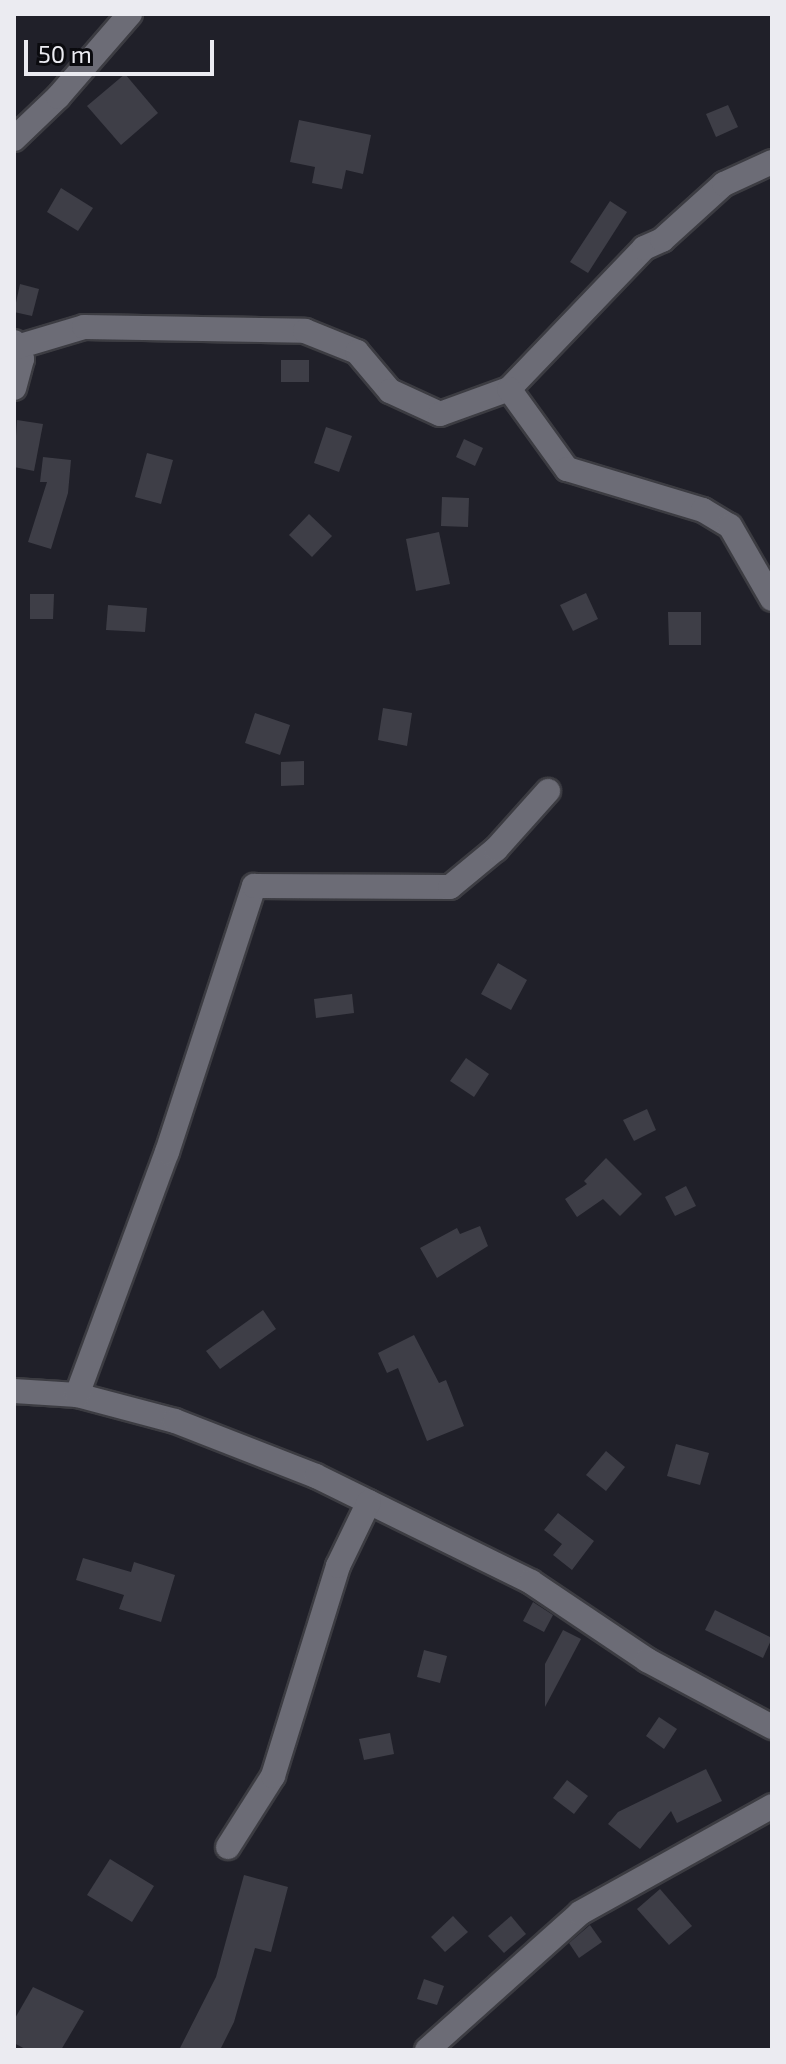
<!DOCTYPE html>
<style>
body{margin:0}
#map{position:relative;width:786px;height:2064px;overflow:hidden;background:#202029;font-family:"Exo 2",sans-serif}
div>[style]{position:absolute}
[style*='--x']{left:calc(var(--x)*1px);top:calc(var(--y)*1px);width:calc(var(--w)*1px);rotate:calc(var(--a)*1deg)}
.building>*{inset:0;background:#3e3e47}
.roads{filter:drop-shadow(2px 0 #3c3c42) drop-shadow(-2px 0 #3c3c42) drop-shadow(0 2px #3c3c42) drop-shadow(0 -2px #3c3c42)}
.minor>*{height:24px;margin:-12px;padding:0 12px;transform-origin:12px;border-radius:12px;background:#6c6c76}
span{translate:-50% -50%;white-space:nowrap;text-align:center;line-height:1.15;-webkit-text-stroke:8px #0a0a0e;paint-order:stroke}
.frame{position:absolute;inset:0;border:16px solid #ebebf1;pointer-events:none}
.scale{position:absolute;left:24px;top:40px;width:190px;height:36px;box-sizing:border-box;border:4px solid #ebebf1;border-top:0;padding-left:10px;font-size:24px;line-height:28px;white-space:nowrap;color:#ebebf1;-webkit-text-stroke:6px #0a0a0e;paint-order:stroke}
</style>
<div id="map">
<div class="building">
<i style="clip-path:polygon(125px 74px,158px 113px,121px 145px,87px 106px)"></i>
<i style="clip-path:polygon(728px 105px,738px 127px,716px 137px,706px 114px)"></i>
<i style="clip-path:polygon(299px 120px,371px 135px,363px 174px,346px 170px,342px 189px,312px 183px,315px 167px,290px 162px)"></i>
<i style="clip-path:polygon(61px 188px,93px 208px,78px 231px,47px 212px)"></i>
<i style="clip-path:polygon(610px 201px,627px 212px,588px 273px,570px 262px)"></i>
<i style="clip-path:polygon(20px 284px,39px 289px,32px 316px,14px 312px)"></i>
<i style="clip-path:polygon(281px 360px,309px 360px,309px 382px,281px 382px)"></i>
<i style="clip-path:polygon(17px 420px,43px 424px,34px 471px,14px 467px)"></i>
<i style="clip-path:polygon(326px 427px,352px 436px,339px 472px,314px 463px)"></i>
<i style="clip-path:polygon(464px 439px,483px 448px,475px 466px,456px 457px)"></i>
<i style="clip-path:polygon(147px 453px,173px 460px,161px 504px,135px 497px)"></i>
<i style="clip-path:polygon(43px 457px,71px 460px,68px 493px,51px 549px,28px 542px,47px 482px,40px 482px)"></i>
<i style="clip-path:polygon(442px 497px,469px 498px,468px 527px,441px 526px)"></i>
<i style="clip-path:polygon(309px 514px,332px 536px,312px 557px,289px 535px)"></i>
<i style="clip-path:polygon(439px 532px,450px 584px,416px 591px,406px 539px)"></i>
<i style="clip-path:polygon(586px 593px,598px 619px,573px 631px,560px 605px)"></i>
<i style="clip-path:polygon(30px 594px,54px 594px,53px 619px,30px 619px)"></i>
<i style="clip-path:polygon(108px 605px,147px 608px,145px 632px,106px 630px)"></i>
<i style="clip-path:polygon(668px 612px,701px 612px,701px 645px,669px 645px)"></i>
<i style="clip-path:polygon(383px 708px,412px 713px,407px 746px,378px 740px)"></i>
<i style="clip-path:polygon(255px 713px,290px 725px,280px 755px,245px 743px)"></i>
<i style="clip-path:polygon(304px 761px,304px 785px,281px 786px,281px 762px)"></i>
<i style="clip-path:polygon(498px 963px,527px 980px,511px 1010px,481px 994px)"></i>
<i style="clip-path:polygon(352px 994px,354px 1013px,316px 1018px,314px 999px)"></i>
<i style="clip-path:polygon(466px 1058px,489px 1074px,474px 1097px,450px 1081px)"></i>
<i style="clip-path:polygon(647px 1109px,656px 1130px,634px 1141px,623px 1120px)"></i>
<i style="clip-path:polygon(606px 1158px,642px 1194px,620px 1216px,603px 1199px,577px 1217px,565px 1199px,587px 1184px,584px 1181px)"></i>
<i style="clip-path:polygon(686px 1186px,696px 1206px,675px 1216px,665px 1197px)"></i>
<i style="clip-path:polygon(480px 1226px,488px 1246px,437px 1278px,420px 1248px,457px 1228px,460px 1234px)"></i>
<i style="clip-path:polygon(263px 1310px,276px 1329px,220px 1369px,206px 1351px)"></i>
<i style="clip-path:polygon(414px 1335px,439px 1383px,446px 1380px,464px 1426px,427px 1441px,398px 1368px,387px 1373px,378px 1353px)"></i>
<i style="clip-path:polygon(676px 1444px,709px 1453px,700px 1485px,667px 1476px)"></i>
<i style="clip-path:polygon(606px 1451px,625px 1467px,606px 1491px,586px 1475px)"></i>
<i style="clip-path:polygon(558px 1513px,594px 1541px,572px 1570px,553px 1555px,562px 1544px,544px 1530px)"></i>
<i style="clip-path:polygon(83px 1558px,131px 1572px,134px 1562px,175px 1575px,161px 1622px,119px 1609px,124px 1595px,76px 1580px)"></i>
<i style="clip-path:polygon(533px 1602px,553px 1615px,544px 1632px,523px 1621px)"></i>
<i style="clip-path:polygon(715px 1610px,772px 1638px,763px 1658px,705px 1630px)"></i>
<i style="clip-path:polygon(563px 1630px,581px 1639px,545px 1707px,545px 1664px)"></i>
<i style="clip-path:polygon(424px 1650px,447px 1656px,440px 1683px,417px 1677px)"></i>
<i style="clip-path:polygon(659px 1717px,677px 1729px,664px 1749px,646px 1736px)"></i>
<i style="clip-path:polygon(390px 1733px,394px 1754px,364px 1760px,359px 1739px)"></i>
<i style="clip-path:polygon(706px 1769px,722px 1801px,677px 1823px,671px 1811px,640px 1849px,608px 1824px,618px 1812px)"></i>
<i style="clip-path:polygon(567px 1780px,588px 1796px,574px 1814px,553px 1798px)"></i>
<i style="clip-path:polygon(110px 1859px,154px 1886px,132px 1922px,87px 1895px)"></i>
<i style="clip-path:polygon(244px 1875px,288px 1887px,271px 1952px,255px 1948px,234px 2022px,220px 2050px,179px 2050px,216px 1977px)"></i>
<i style="clip-path:polygon(660px 1889px,692px 1926px,669px 1945px,637px 1909px)"></i>
<i style="clip-path:polygon(453px 1916px,468px 1932px,445px 1952px,431px 1937px)"></i>
<i style="clip-path:polygon(511px 1916px,526px 1934px,504px 1953px,488px 1936px)"></i>
<i style="clip-path:polygon(590px 1925px,602px 1942px,579px 1958px,569px 1943px)"></i>
<i style="clip-path:polygon(424px 1979px,444px 1986px,437px 2005px,417px 1999px)"></i>
<i style="clip-path:polygon(33px 1987px,84px 2011px,61px 2050px,27px 2050px,14px 2043px,14px 2020px)"></i>
</div>
<div class="roads">
<div class="minor">
<i style="--x:14;--y:139;--w:61;--a:-43.7"></i>
<i style="--x:58;--y:97;--w:110;--a:-49.1"></i>
<i style="--x:14;--y:342;--w:19;--a:65"></i>
<i style="--x:22;--y:359;--w:30;--a:105"></i>
<i style="--x:17;--y:347;--w:70;--a:-16.6"></i>
<i style="--x:84;--y:327;--w:221;--a:1"></i>
<i style="--x:305;--y:331;--w:56;--a:22"></i>
<i style="--x:357;--y:352;--w:51;--a:49.8"></i>
<i style="--x:390;--y:391;--w:55;--a:24.7"></i>
<i style="--x:440;--y:414;--w:73;--a:-19.9"></i>
<i style="--x:509;--y:389;--w:195;--a:-46.2"></i>
<i style="--x:644;--y:248;--w:20;--a:-24"></i>
<i style="--x:662;--y:240;--w:84;--a:-42.1"></i>
<i style="--x:724;--y:184;--w:53;--a:-24.6"></i>
<i style="--x:509;--y:389;--w:99;--a:54.1"></i>
<i style="--x:567;--y:469;--w:142;--a:16.8"></i>
<i style="--x:703;--y:510;--w:31;--a:31"></i>
<i style="--x:730;--y:526;--w:84;--a:60.1"></i>
<i style="--x:14;--y:1391;--w:63;--a:3.6"></i>
<i style="--x:77;--y:1395;--w:101;--a:14.9"></i>
<i style="--x:175;--y:1421;--w:151;--a:21.3"></i>
<i style="--x:316;--y:1476;--w:240;--a:26.2"></i>
<i style="--x:531;--y:1582;--w:140;--a:33.9"></i>
<i style="--x:647;--y:1660;--w:142;--a:28.2"></i>
<i style="--x:77;--y:1395;--w:259;--a:-69.7"></i>
<i style="--x:167;--y:1152;--w:280;--a:-71.9"></i>
<i style="--x:254;--y:886;--w:196;--a:0.3"></i>
<i style="--x:450;--y:887;--w:60;--a:-39.6"></i>
<i style="--x:496;--y:849;--w:78;--a:-48.1"></i>
<i style="--x:228;--y:1847;--w:84;--a:-57.6"></i>
<i style="--x:273;--y:1776;--w:220;--a:-72.8"></i>
<i style="--x:338;--y:1566;--w:71;--a:-64.2"></i>
<i style="--x:427;--y:2050;--w:205;--a:-41.8"></i>
<i style="--x:580;--y:1913;--w:220;--a:-29.1"></i>
</div>
</div>
<div class="frame"></div>
<div class="scale">50 m</div>
</div>
